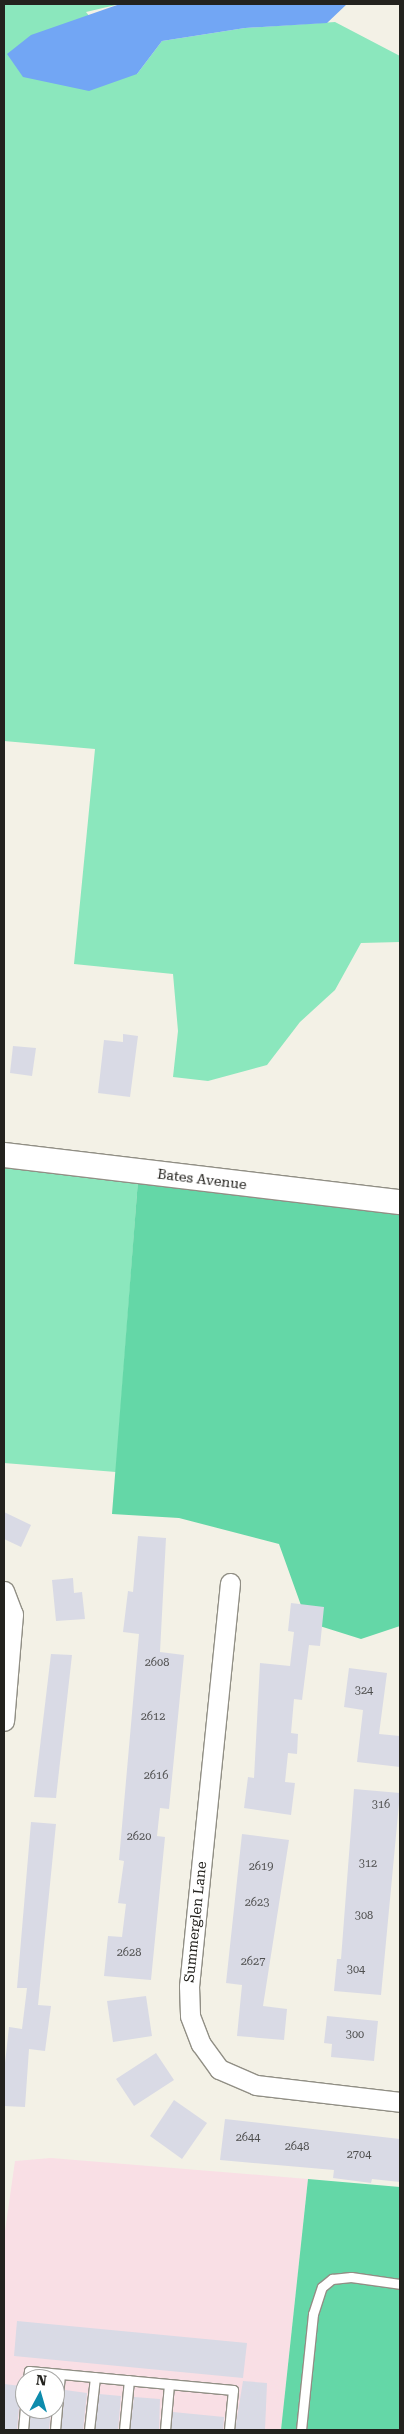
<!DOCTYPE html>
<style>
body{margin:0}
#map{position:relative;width:404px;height:2434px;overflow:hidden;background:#f3f1e6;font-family:"Roboto Serif",serif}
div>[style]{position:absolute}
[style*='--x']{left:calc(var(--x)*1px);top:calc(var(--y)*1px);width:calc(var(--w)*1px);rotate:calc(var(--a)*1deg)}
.commercial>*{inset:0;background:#f9dfe5}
.green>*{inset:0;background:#8be7bd}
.forest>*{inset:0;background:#64d7a7}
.water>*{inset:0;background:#72a6f4}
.building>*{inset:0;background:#d9dae5}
.roads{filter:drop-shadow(1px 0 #918f85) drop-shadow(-1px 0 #918f85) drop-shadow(0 1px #918f85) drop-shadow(0 -1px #918f85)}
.service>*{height:9px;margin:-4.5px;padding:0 4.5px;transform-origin:4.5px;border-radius:4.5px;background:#fff}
.minor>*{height:19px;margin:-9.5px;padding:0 9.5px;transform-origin:9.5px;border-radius:9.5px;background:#fff}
.tertiary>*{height:24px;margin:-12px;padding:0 12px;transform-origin:12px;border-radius:12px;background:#fff}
span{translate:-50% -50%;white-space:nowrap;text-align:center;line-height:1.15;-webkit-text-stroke:4px #fff;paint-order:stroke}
.number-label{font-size:11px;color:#505050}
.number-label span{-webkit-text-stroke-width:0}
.street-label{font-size:14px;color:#23221e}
.frame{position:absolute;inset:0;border:5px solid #23221e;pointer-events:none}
.north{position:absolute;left:15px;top:2369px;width:50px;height:50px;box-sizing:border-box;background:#fff;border:1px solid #a7a7a5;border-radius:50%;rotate:6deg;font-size:14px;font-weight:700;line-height:20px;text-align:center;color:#23221e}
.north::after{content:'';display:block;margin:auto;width:18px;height:22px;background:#0e8cad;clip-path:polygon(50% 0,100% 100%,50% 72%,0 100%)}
</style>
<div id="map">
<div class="commercial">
<i style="clip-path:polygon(evenodd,51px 2158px,308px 2179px,281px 2430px,4px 2430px,4px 2238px,15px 2161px,51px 2158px,25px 2379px,55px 2379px,55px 2409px,25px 2409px,25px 2379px)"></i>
</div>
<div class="green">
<i style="clip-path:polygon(4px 4px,120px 4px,86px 12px,137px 74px,162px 41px,245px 28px,335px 22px,400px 56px,400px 942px,361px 943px,335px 990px,300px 1022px,267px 1065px,208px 1081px,173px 1077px,178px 1031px,173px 974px,74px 964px,95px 749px,4px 741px)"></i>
<i style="clip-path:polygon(4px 1166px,138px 1180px,116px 1472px,4px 1463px)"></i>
</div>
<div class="forest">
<i style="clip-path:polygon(138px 1180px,400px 1211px,400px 1626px,361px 1639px,307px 1622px,279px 1544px,179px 1518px,112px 1514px)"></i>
<i style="clip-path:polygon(308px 2179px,400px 2187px,400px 2430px,281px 2430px)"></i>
</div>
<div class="water">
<i style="clip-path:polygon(120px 4px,347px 4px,327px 23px,245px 28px,162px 41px,137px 74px,89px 91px,23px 77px,7px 54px,31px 35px)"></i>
</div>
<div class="building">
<i style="clip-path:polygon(123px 1034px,138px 1036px,130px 1097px,98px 1093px,104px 1040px,123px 1042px)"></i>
<i style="clip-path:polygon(13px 1046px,36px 1048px,32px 1076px,10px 1073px)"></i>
<i style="clip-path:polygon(4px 1512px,31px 1525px,21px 1547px,4px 1539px)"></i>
<i style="clip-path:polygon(138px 1536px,166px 1538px,160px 1652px,184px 1655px,169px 1809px,160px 1808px,157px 1836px,165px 1837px,151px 1980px,104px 1976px,108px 1936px,122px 1937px,126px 1904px,118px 1903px,124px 1861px,119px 1860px,139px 1634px,123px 1632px,128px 1591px,133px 1592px)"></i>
<i style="clip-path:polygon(73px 1578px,74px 1593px,82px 1592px,85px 1619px,56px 1621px,52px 1580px)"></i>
<i style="clip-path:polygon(291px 1603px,324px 1607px,320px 1646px,309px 1645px,302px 1700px,294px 1699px,291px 1733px,298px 1734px,297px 1754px,288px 1753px,285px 1782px,295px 1783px,291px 1815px,244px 1808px,248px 1777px,254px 1778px,260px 1663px,290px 1666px,294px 1632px,288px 1631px)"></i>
<i style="clip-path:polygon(51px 1654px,72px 1655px,56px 1798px,34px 1797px)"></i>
<i style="clip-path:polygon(349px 1668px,387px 1673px,379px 1734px,400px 1736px,400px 1767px,357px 1762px,363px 1710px,344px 1707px)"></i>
<i style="clip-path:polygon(354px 1789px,400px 1793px,381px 1995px,334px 1991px,337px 1959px,341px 1959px)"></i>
<i style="clip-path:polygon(31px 1822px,56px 1824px,38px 2005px,51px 2006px,45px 2051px,29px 2049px,25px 2107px,4px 2106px,4px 2072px,9px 2027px,22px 2029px,27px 1988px,17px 1988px)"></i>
<i style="clip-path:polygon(242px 1834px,289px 1840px,263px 2006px,287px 2009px,284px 2040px,237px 2036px,242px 1985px,226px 1983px)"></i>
<i style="clip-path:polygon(146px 1996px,152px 2036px,113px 2042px,107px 2001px)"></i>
<i style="clip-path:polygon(327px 2016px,378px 2021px,374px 2061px,331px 2057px,332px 2044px,324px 2043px)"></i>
<i style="clip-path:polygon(156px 2053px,174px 2080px,134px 2106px,116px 2079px)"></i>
<i style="clip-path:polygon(174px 2100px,207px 2123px,182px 2159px,150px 2136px)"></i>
<i style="clip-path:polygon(225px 2119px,400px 2139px,400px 2182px,372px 2179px,371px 2183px,333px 2178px,334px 2170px,220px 2160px)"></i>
<i style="clip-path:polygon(17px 2321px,247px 2343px,243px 2378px,14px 2356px)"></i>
<i style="clip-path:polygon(243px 2381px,267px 2383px,265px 2430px,235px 2430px)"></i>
<i style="clip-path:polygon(4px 2384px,21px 2386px,17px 2430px,4px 2430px)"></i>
<i style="clip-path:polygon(65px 2390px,87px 2393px,83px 2430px,61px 2430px)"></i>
<i style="clip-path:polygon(99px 2394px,121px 2396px,118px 2430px,95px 2430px)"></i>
<i style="clip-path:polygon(134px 2397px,160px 2399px,159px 2430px,130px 2430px)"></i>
<i style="clip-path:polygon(31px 2409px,51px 2409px,49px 2430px,29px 2430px)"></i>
<i style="clip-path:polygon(173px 2412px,224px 2417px,223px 2430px,171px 2430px)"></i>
</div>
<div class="roads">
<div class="service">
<i style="--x:28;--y:2379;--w:8;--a:-83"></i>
<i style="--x:29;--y:2371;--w:205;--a:5.3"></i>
<i style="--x:233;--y:2390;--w:40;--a:95.7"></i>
<i style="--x:23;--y:2430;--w:21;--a:-85"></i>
<i style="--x:55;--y:2430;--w:56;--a:-84.9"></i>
<i style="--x:89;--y:2430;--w:53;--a:-83.5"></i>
<i style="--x:124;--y:2430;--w:50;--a:-84.3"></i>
<i style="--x:165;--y:2430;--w:46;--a:-85"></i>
<i style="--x:301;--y:2430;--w:117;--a:-84.1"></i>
<i style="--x:313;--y:2314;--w:28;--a:-72"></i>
<i style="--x:322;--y:2287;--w:13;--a:-39"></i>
<i style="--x:332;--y:2279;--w:19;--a:-6"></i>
<i style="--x:351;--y:2277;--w:49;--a:8.1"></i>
</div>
<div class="minor">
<i style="--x:230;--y:1583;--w:405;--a:95.8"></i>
<i style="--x:189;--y:1986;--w:30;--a:88"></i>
<i style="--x:190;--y:2016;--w:30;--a:69"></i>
<i style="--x:201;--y:2044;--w:31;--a:54"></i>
<i style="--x:219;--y:2069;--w:40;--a:23.4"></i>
<i style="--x:256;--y:2085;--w:145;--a:6.7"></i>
<i style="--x:4;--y:1591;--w:25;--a:69"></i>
<i style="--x:13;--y:1614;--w:107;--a:94.8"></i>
</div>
<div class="tertiary">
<i style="--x:4;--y:1155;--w:399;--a:6.8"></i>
</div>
</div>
<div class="number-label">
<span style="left:157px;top:1663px">2608</span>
<span style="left:364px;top:1691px">324</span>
<span style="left:153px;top:1717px">2612</span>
<span style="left:156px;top:1776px">2616</span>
<span style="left:381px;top:1805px">316</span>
<span style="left:139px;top:1837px">2620</span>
<span style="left:368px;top:1864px">312</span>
<span style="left:261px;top:1867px">2619</span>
<span style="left:257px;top:1903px">2623</span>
<span style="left:364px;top:1916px">308</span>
<span style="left:129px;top:1953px">2628</span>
<span style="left:253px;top:1962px">2627</span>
<span style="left:356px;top:1970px">304</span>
<span style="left:355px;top:2035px">300</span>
<span style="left:248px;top:2138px">2644</span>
<span style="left:297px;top:2147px">2648</span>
<span style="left:359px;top:2155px">2704</span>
</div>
<div class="street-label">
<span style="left:202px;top:1179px;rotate:7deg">Bates Avenue</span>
<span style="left:195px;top:1922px;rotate:-84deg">Summerglen Lane</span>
</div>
<div class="frame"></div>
<div class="north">N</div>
</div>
